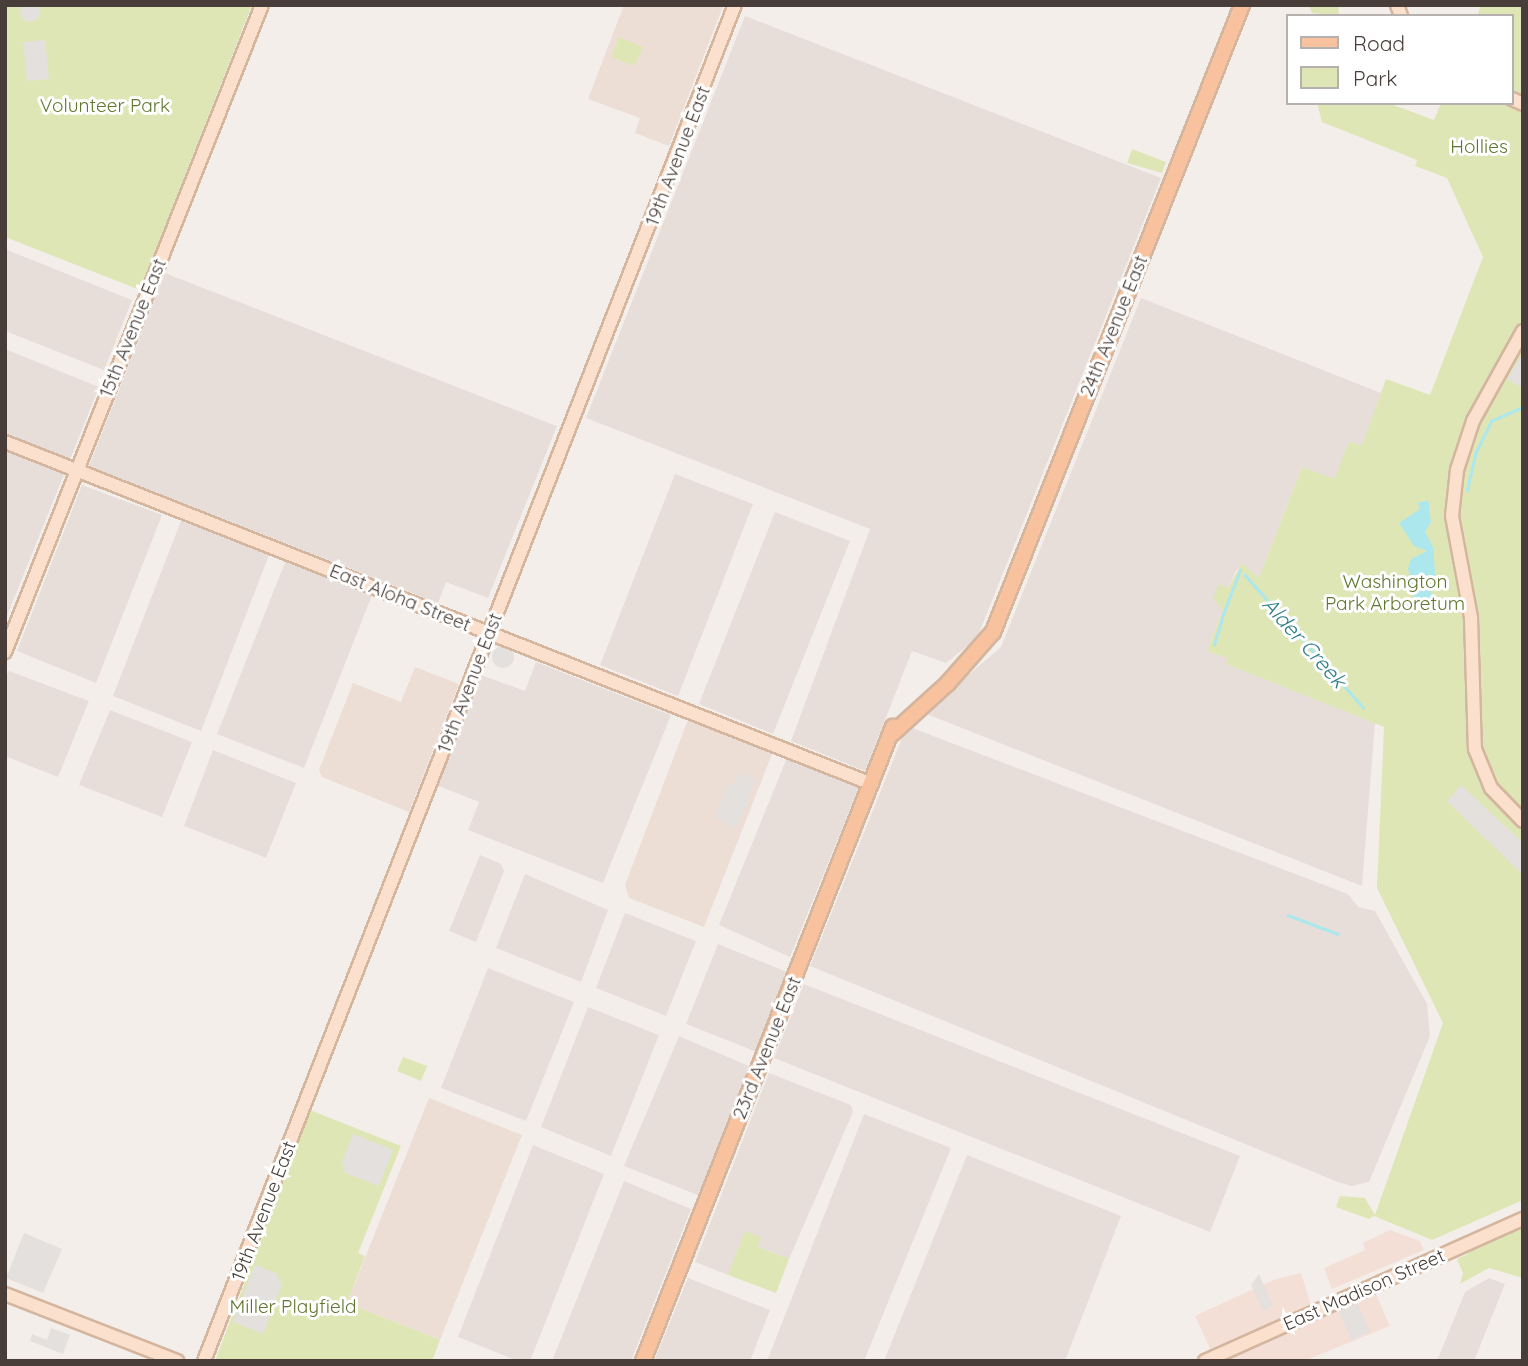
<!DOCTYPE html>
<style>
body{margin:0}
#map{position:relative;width:1528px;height:1366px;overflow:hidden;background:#f4eeea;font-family:Quicksand,sans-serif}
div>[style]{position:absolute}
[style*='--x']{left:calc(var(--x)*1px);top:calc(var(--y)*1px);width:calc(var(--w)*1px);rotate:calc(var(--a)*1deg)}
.residential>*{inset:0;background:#e8ded9}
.commercial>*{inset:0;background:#f4dfd7}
.education>*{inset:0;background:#ecded5}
.green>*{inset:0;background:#dfe6b6}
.parking>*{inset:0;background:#e3e0de}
.round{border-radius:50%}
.water>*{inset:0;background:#abe7ed}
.stream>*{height:2.5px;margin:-1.25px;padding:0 1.25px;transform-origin:1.25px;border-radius:1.25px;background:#abe7ed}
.roads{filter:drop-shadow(2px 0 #d4b59e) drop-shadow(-2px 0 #d4b59e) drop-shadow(0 2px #d4b59e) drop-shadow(0 -2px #d4b59e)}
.secondary>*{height:12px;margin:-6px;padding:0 6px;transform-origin:6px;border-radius:6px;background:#fbe1cd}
.primary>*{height:14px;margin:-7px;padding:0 7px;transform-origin:7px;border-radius:7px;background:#f8c29f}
span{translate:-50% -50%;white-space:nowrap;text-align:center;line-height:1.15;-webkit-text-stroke:6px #fff;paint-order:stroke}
.park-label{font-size:19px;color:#61772e}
.street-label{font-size:19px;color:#483d38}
.water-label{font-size:21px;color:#2e7e87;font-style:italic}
.frame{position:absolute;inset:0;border:7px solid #483d38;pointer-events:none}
.legend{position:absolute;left:1286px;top:14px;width:228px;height:91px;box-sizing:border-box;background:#fff;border:2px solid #b6b1af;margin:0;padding:9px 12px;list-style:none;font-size:21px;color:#483d38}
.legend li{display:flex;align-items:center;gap:14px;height:35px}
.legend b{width:35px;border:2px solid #b6b1af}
</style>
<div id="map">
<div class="residential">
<i style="clip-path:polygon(745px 16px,1161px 178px,977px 638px,946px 663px,912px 651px,865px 771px,791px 741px,870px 529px,586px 418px)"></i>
<i style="clip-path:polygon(5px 249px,132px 300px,104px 370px,5px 331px)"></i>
<i style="clip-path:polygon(165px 273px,557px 426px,488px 598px,446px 582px,438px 603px,89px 466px)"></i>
<i style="clip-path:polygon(1141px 298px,1381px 393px,1362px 446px,1349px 442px,1334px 480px,1302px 467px,1259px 578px,1237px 569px,1228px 588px,1219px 584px,1223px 610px,1207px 651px,1228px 659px,1227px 664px,1375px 723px,1362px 886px,924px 713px,1001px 647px)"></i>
<i style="clip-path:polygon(5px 349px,99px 387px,5px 621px)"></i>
<i style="clip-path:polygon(675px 474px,753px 504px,678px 696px,600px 665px)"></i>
<i style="clip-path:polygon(82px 485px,162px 515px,96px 683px,17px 651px)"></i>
<i style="clip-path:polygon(775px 512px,850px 541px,773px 734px,699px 704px)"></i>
<i style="clip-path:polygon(181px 521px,269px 555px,201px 731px,113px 696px)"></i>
<i style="clip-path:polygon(286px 560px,372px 595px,304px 768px,217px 734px)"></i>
<i style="clip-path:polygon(536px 662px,671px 715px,603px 883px,468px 830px,479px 802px,436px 785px,481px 675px,525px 691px)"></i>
<i style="clip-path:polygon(9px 671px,89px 701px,58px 777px,5px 756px,5px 677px)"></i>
<i style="clip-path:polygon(110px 710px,192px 742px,162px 817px,79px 785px)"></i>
<i style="clip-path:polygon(907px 726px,1348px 894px,1358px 907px,1375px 911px,1427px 1004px,1430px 1036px,1369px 1182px,1351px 1186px,1338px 1182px,810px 966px)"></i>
<i style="clip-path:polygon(213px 750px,296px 783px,266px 858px,184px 826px)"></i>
<i style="clip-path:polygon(788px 755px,860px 784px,790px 957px,719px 925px)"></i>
<i style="clip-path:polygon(480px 855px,501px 864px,504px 871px,476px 942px,449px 931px)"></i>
<i style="clip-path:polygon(525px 874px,608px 910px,581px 982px,496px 948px)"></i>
<i style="clip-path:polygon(625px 913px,696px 941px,666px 1016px,596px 988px)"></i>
<i style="clip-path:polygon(718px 944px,787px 972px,757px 1052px,686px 1024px)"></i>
<i style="clip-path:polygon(488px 968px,574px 1002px,526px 1121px,441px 1088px)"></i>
<i style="clip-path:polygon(804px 984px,1240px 1156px,1210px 1232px,774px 1058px)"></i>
<i style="clip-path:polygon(588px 1007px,659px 1035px,611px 1156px,541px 1127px)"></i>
<i style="clip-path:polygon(679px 1036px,751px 1067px,700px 1196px,624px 1166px)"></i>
<i style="clip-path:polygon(769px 1073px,851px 1105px,853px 1112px,789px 1259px,758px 1247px,746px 1231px,728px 1275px,695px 1262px)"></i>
<i style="clip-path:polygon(864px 1114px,951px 1148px,864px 1361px,767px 1361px)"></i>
<i style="clip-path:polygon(533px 1145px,604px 1174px,530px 1361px,518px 1361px,458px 1337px)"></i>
<i style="clip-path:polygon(967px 1155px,1121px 1216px,1065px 1361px,884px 1361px)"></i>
<i style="clip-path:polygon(624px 1181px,691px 1209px,631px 1361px,552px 1361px)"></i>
<i style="clip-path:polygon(688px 1278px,770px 1310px,750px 1361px,654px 1361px)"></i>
<i style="clip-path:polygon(1489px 1278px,1505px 1284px,1474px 1361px,1437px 1361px,1465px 1292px)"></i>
</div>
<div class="commercial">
<i style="clip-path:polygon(1390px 1230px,1420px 1241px,1424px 1250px,1332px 1289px,1324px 1268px,1365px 1250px,1363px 1243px)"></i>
<i style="clip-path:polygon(1301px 1273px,1311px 1305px,1210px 1349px,1195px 1316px,1273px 1280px)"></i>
<i style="clip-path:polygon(1375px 1292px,1390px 1326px,1304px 1361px,1220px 1361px)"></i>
</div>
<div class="education">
<i style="clip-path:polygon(624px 5px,723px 6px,669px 146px,635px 133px,640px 118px,588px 99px)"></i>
<i style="clip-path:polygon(415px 667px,459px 684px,409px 812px,322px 777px,319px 770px,353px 683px,401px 702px)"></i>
<i style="clip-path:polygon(689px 717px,774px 749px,704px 927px,629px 898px,625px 885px)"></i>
<i style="clip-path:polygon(429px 1098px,522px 1135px,440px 1340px,347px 1303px)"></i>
</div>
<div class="green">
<i style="clip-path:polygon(5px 5px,252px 5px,140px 290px,5px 237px)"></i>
<i style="clip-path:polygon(1309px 5px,1338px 5px,1339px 16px,1312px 13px)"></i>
<i style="clip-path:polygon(1481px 5px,1523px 5px,1523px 1200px,1432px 1240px,1374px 1216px,1369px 1219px,1336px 1207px,1340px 1196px,1365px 1198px,1375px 1215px,1443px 1023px,1377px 888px,1384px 727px,1226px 664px,1228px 659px,1207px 651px,1223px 610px,1213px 598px,1219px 584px,1228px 588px,1242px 563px,1259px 578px,1302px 467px,1334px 479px,1349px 442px,1362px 445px,1386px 379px,1430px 395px,1483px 257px,1447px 178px,1415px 166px,1417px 160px,1322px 122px,1317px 103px,1388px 103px,1434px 120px,1441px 103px,1512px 103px,1512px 16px,1477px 16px)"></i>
<i style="clip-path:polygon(619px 37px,643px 47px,635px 66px,611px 57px)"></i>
<i style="clip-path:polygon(1132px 149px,1166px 162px,1162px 173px,1127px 163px)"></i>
<i style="clip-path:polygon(403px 1057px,427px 1066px,421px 1081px,397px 1071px)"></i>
<i style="clip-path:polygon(310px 1110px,401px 1146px,358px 1253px,365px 1256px,347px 1303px,440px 1340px,432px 1361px,215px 1361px)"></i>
<i style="clip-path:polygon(1523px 1224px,1523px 1278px,1489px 1268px,1460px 1284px,1463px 1273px,1457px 1259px,1468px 1254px,1466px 1250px)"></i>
<i style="clip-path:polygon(745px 1231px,761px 1237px,758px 1247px,789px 1259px,776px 1293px,728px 1275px)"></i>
</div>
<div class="parking">
<i class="round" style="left:20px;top:2px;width:20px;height:20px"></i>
<i style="clip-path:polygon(45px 40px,49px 79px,27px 81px,23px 42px)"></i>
<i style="clip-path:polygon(1523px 353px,1523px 388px,1507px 379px)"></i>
<i class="round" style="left:492px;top:646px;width:22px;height:22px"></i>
<i style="clip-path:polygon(739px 773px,756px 779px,736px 830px,715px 817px,728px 784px,734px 785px)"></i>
<i style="clip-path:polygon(1461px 785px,1523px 843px,1523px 875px,1447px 801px)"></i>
<i style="clip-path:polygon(353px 1134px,393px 1150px,379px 1186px,345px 1173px,342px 1162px)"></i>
<i style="clip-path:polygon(24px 1233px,62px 1249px,43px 1293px,6px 1278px)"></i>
<i style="clip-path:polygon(255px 1265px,276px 1273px,282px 1285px,263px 1334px,233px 1322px)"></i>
<i style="clip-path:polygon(1259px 1274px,1273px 1306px,1263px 1311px,1251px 1285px)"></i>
<i style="clip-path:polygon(1358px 1304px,1370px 1332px,1351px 1340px,1339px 1311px)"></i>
<i style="clip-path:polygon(51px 1328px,70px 1335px,63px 1354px,30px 1341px,32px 1334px,47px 1340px)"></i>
</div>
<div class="water">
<i style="clip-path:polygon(1428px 500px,1431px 522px,1425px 532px,1433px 547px,1436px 586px,1426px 576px,1434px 603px,1427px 614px,1414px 599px,1408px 568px,1411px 559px,1427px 551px,1414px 546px,1399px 523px,1420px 509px,1418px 503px)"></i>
</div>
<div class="stream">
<i style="--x:1467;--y:490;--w:39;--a:-77"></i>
<i style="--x:1476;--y:452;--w:34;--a:-64"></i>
<i style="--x:1491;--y:421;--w:35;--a:-24"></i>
<i style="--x:1245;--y:575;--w:178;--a:48.2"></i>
<i style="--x:1222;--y:617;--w:50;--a:-69"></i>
<i style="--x:1218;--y:632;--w:15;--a:-74"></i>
<i style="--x:1214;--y:645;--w:11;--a:-75"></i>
<i style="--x:1288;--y:915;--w:53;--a:20.8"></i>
</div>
<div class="roads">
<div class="secondary">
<i style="--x:1397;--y:5;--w:12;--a:70"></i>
<i style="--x:1512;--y:99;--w:12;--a:24"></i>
<i style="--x:1523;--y:331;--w:103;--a:119.1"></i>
<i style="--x:1473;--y:421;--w:52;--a:108.1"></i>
<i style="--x:1457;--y:470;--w:46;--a:96.2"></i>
<i style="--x:1452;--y:516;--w:104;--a:79.4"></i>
<i style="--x:1471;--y:618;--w:131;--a:88.3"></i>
<i style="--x:1475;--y:749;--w:42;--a:67.7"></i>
<i style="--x:1491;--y:788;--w:46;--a:45.9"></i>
<i style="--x:5;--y:442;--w:932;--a:21.53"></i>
<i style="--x:5;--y:652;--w:696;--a:-68.34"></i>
<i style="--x:5;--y:1294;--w:185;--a:21.3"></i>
<i style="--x:204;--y:1361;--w:1456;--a:-68.62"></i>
<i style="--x:1205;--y:1361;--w:348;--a:-24.1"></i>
</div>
<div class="primary">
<i style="--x:892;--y:734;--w:76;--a:-42.3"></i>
<i style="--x:948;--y:683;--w:68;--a:-48.6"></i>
<i style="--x:993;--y:632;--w:675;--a:-68.34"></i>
<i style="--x:643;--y:1361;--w:682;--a:-68.48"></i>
</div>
</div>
<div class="park-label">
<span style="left:105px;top:106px">Volunteer Park</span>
<span style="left:1479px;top:147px">Hollies</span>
<span style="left:1395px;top:593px">Washington<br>Park Arboretum</span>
<span style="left:293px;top:1307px">Miller Playfield</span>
</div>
<div class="street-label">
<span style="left:678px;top:156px;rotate:-69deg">19th Avenue East</span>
<span style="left:1114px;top:326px;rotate:-68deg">24th Avenue East</span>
<span style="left:133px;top:328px;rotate:-68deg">15th Avenue East</span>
<span style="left:400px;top:598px;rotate:22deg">East Aloha Street</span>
<span style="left:470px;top:683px;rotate:-69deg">19th Avenue East</span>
<span style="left:767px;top:1048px;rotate:-68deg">23rd Avenue East</span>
<span style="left:264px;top:1211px;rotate:-69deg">19th Avenue East</span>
<span style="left:1364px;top:1290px;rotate:-24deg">East Madison Street</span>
</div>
<div class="water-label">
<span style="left:1305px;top:642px;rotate:48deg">Alder Creek</span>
</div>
<div class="frame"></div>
<ul class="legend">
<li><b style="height:9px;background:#f8c29f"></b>Road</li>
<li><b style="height:19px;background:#dfe6b6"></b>Park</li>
</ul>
</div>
